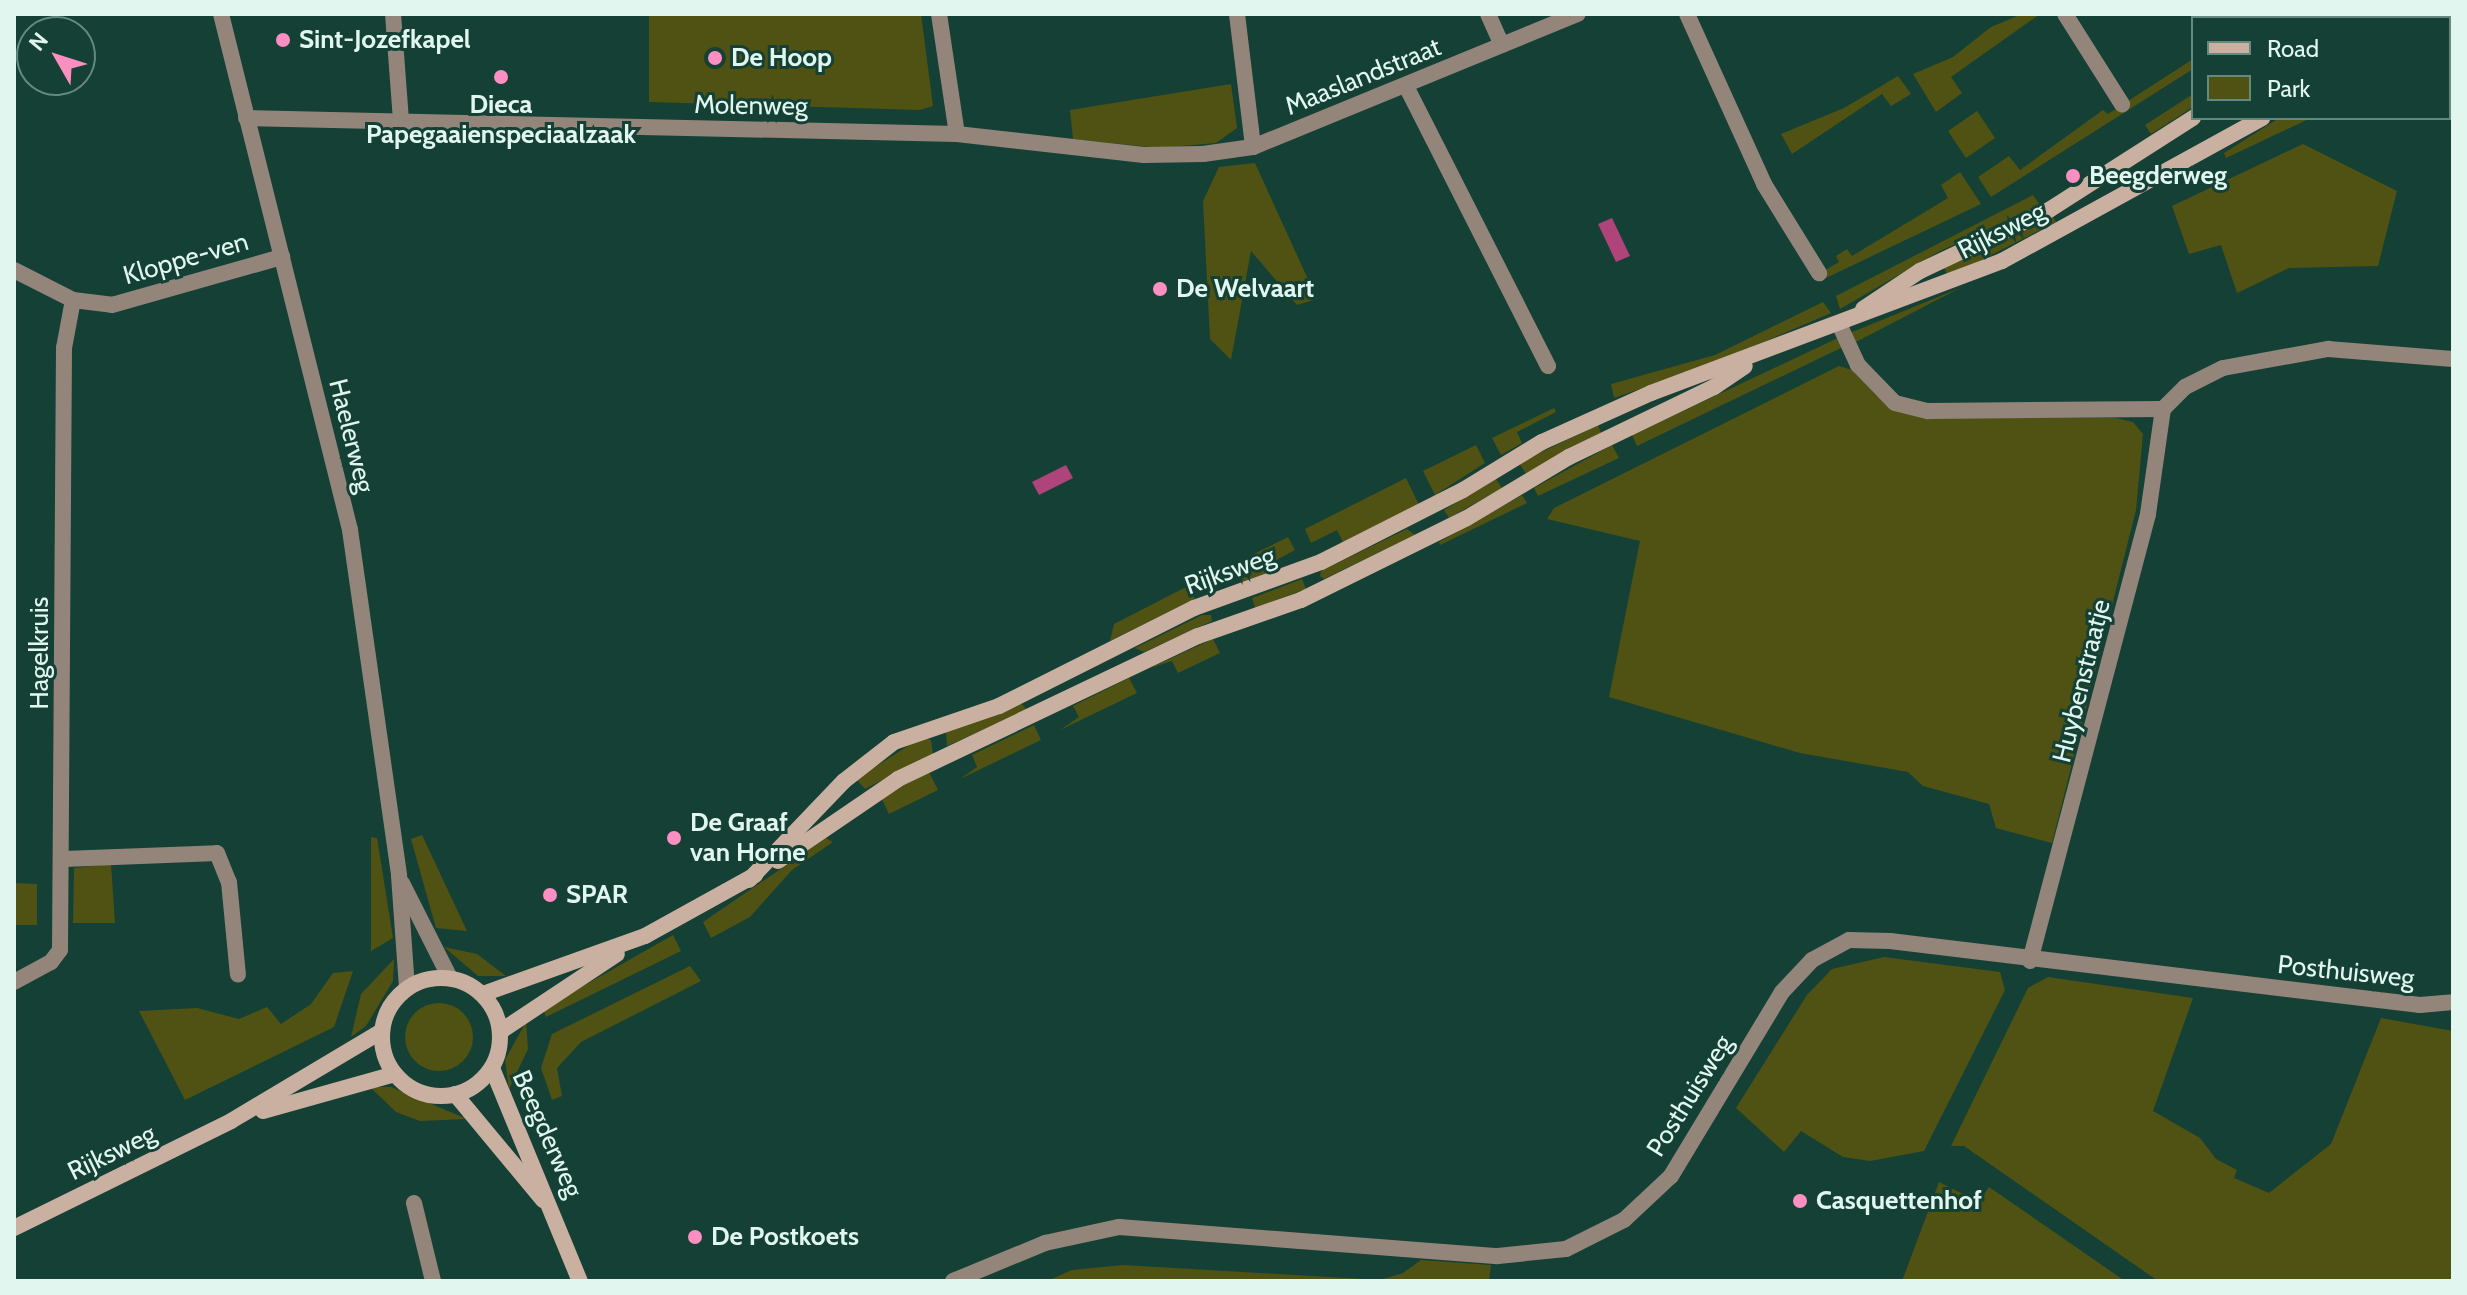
<!DOCTYPE html>
<style>
body{margin:0}
#map{position:relative;width:2467px;height:1295px;overflow:hidden;background:#154035;font-family:Cabin,sans-serif}
div>[style]{position:absolute}
[style*='--x']{left:calc(var(--x)*1px);top:calc(var(--y)*1px);width:calc(var(--w)*1px);rotate:calc(var(--a)*1deg)}
.green>*{inset:0;background:#4f5212}
.round{border-radius:50%}
.water>*{inset:0;background:#ae4479}
.minor>*{height:16px;margin:-8px;padding:0 8px;transform-origin:8px;border-radius:8px;background:#94857b}
.tertiary>*{height:16px;margin:-8px;padding:0 8px;transform-origin:8px;border-radius:8px;background:#94857b}
.secondary>*{height:16px;margin:-8px;padding:0 8px;transform-origin:8px;border-radius:8px;background:#c9b0a1}
.secondary>.ring{margin:-8px;padding:0;box-sizing:content-box;background:none;border:16px solid #c9b0a1;border-radius:50%}
.dots>*{width:22px;height:22px;translate:-50% -50%;box-sizing:border-box;border:4px solid #154035;border-radius:50%}
span{translate:-50% -50%;white-space:nowrap;text-align:center;line-height:1.15;-webkit-text-stroke:6px #154035;paint-order:stroke}
.poi-label{font-size:26px;color:#e0f6ee;font-weight:700}
.left{translate:0 -50%;text-align:left}
.street-label{font-size:26px;color:#e0f6ee}
.frame{position:absolute;inset:0;border:16px solid #e0f6ee;pointer-events:none}
.legend{position:absolute;left:2191px;top:16px;width:260px;height:104px;box-sizing:border-box;background:#154035;border:2px solid #66897f;margin:0;padding:10px 14px;list-style:none;font-size:24px;color:#e0f6ee}
.legend li{display:flex;align-items:center;gap:16px;height:40px}
.legend b{width:40px;border:2px solid #66897f}
.north{position:absolute;left:16px;top:16px;width:80px;height:80px;box-sizing:border-box;background:#154035;border:2px solid #66897f;border-radius:50%;rotate:309deg;font-size:22px;font-weight:700;line-height:32px;text-align:center;color:#e0f6ee}
.north::after{content:'';display:block;margin:auto;width:28px;height:36px;background:#fc8fc1;clip-path:polygon(50% 0,100% 100%,50% 72%,0 100%)}
</style>
<div id="map">
<div class="green">
<i style="clip-path:polygon(649px 14px,921px 14px,933px 106px,920px 110px,649px 102px)"></i>
<i style="clip-path:polygon(2022px 14px,2040px 14px,1951px 77px,1962px 93px,1936px 112px,1913px 74px,1953px 57px,1991px 27px)"></i>
<i style="clip-path:polygon(2193px 59px,2193px 69px,1991px 197px,1978px 177px,2009px 156px,2020px 170px,2103px 110px,2108px 114px)"></i>
<i style="clip-path:polygon(1898px 76px,1911px 94px,1891px 106px,1882px 94px,1792px 154px,1781px 134px,1844px 108px)"></i>
<i style="clip-path:polygon(1231px 84px,1237px 128px,1216px 143px,1159px 148px,1073px 139px,1070px 110px)"></i>
<i style="clip-path:polygon(2193px 94px,2193px 107px,2151px 134px,2145px 125px)"></i>
<i style="clip-path:polygon(1977px 111px,1995px 138px,1966px 158px,1948px 131px)"></i>
<i style="clip-path:polygon(2279px 118px,2311px 118px,2226px 158px,2224px 153px)"></i>
<i style="clip-path:polygon(2303px 144px,2397px 191px,2378px 266px,2289px 268px,2237px 293px,2221px 245px,2189px 254px,2172px 206px)"></i>
<i style="clip-path:polygon(1255px 163px,1317px 299px,1297px 305px,1251px 251px,1231px 360px,1210px 339px,1203px 201px,1219px 167px)"></i>
<i style="clip-path:polygon(1960px 172px,1981px 204px,1826px 278px,1822px 272px,1839px 262px,1836px 256px,1847px 249px,1852px 256px,1948px 198px,1941px 185px)"></i>
<i style="clip-path:polygon(2033px 195px,2040px 205px,1940px 251px,1840px 309px,1836px 296px)"></i>
<i style="clip-path:polygon(2052px 216px,2056px 222px,1948px 277px,1944px 267px)"></i>
<i style="clip-path:polygon(1960px 288px,1856px 342px,1852px 339px,1850px 333px)"></i>
<i style="clip-path:polygon(1823px 302px,1831px 313px,1717px 362px,1614px 398px,1611px 384px,1715px 355px)"></i>
<i style="clip-path:polygon(1842px 336px,1843px 347px,1637px 446px,1632px 435px)"></i>
<i style="clip-path:polygon(1839px 366px,1852px 370px,1875px 394px,1928px 417px,2116px 418px,2133px 422px,2143px 434px,2136px 510px,2052px 843px,1996px 828px,1989px 804px,1923px 786px,1908px 772px,1800px 753px,1609px 697px,1640px 541px,1547px 519px,1554px 508px)"></i>
<i style="clip-path:polygon(1554px 408px,1556px 412px,1517px 432px,1522px 443px,1501px 455px,1492px 438px)"></i>
<i style="clip-path:polygon(1598px 425px,1601px 433px,1526px 474px,1519px 463px)"></i>
<i style="clip-path:polygon(1476px 445px,1485px 463px,1435px 495px,1423px 471px)"></i>
<i style="clip-path:polygon(1612px 445px,1619px 458px,1538px 496px,1534px 488px)"></i>
<i style="clip-path:polygon(1406px 478px,1419px 505px,1343px 542px,1337px 530px,1311px 543px,1305px 529px)"></i>
<i style="clip-path:polygon(1496px 479px,1502px 488px,1449px 518px,1444px 510px)"></i>
<i style="clip-path:polygon(1522px 495px,1527px 503px,1440px 545px,1439px 542px)"></i>
<i style="clip-path:polygon(1407px 529px,1415px 535px,1324px 579px,1320px 576px,1321px 571px)"></i>
<i style="clip-path:polygon(1288px 537px,1295px 550px,1271px 563px,1275px 573px,1241px 583px,1235px 570px,1215px 579px,1213px 574px)"></i>
<i style="clip-path:polygon(1302px 579px,1306px 589px,1255px 608px,1252px 598px)"></i>
<i style="clip-path:polygon(1188px 586px,1195px 599px,1110px 641px,1114px 624px)"></i>
<i style="clip-path:polygon(1202px 615px,1211px 615px,1212px 621px,1144px 652px,1135px 648px)"></i>
<i style="clip-path:polygon(1213px 639px,1220px 653px,1178px 673px,1172px 661px,1150px 668px)"></i>
<i style="clip-path:polygon(1129px 678px,1137px 693px,1060px 730px,1079px 717px,1073px 706px)"></i>
<i style="clip-path:polygon(1021px 703px,1027px 710px,947px 746px,946px 732px)"></i>
<i style="clip-path:polygon(1034px 725px,1041px 740px,960px 779px,977px 767px,972px 755px)"></i>
<i style="clip-path:polygon(922px 737px,931px 740px,933px 754px,865px 789px,856px 779px)"></i>
<i style="clip-path:polygon(929px 772px,938px 790px,889px 814px,881px 797px)"></i>
<i style="clip-path:polygon(422px 835px,467px 931px,436px 928px,411px 839px)"></i>
<i style="clip-path:polygon(371px 837px,377px 838px,393px 938px,371px 951px)"></i>
<i style="clip-path:polygon(826px 838px,833px 842px,792px 870px,750px 917px,711px 938px,703px 922px)"></i>
<i style="clip-path:polygon(111px 864px,115px 923px,73px 923px,74px 868px)"></i>
<i style="clip-path:polygon(14px 883px,37px 884px,37px 925px,14px 925px)"></i>
<i style="clip-path:polygon(673px 935px,681px 951px,546px 1017px,543px 1009px)"></i>
<i style="clip-path:polygon(444px 947px,477px 954px,506px 976px,478px 976px)"></i>
<i style="clip-path:polygon(1884px 957px,2000px 972px,2005px 990px,1924px 1151px,1870px 1161px,1843px 1157px,1801px 1131px,1784px 1152px,1736px 1108px,1807px 995px,1832px 969px)"></i>
<i style="clip-path:polygon(394px 959px,393px 981px,366px 1026px,351px 1037px,361px 994px)"></i>
<i style="clip-path:polygon(690px 966px,701px 981px,581px 1042px,557px 1068px,562px 1096px,552px 1100px,541px 1068px,552px 1034px)"></i>
<i style="clip-path:polygon(353px 971px,334px 1027px,185px 1100px,139px 1011px,197px 1008px,239px 1019px,267px 1007px,281px 1024px,311px 1004px,333px 973px)"></i>
<i style="clip-path:polygon(2048px 977px,2193px 998px,2153px 1111px,2200px 1138px,2216px 1159px,2237px 1170px,2234px 1178px,2269px 1193px,2331px 1144px,2381px 1018px,2453px 1031px,2453px 1281px,2158px 1281px,1964px 1146px,1951px 1146px,2028px 988px)"></i>
<i class="round" style="left:405px;top:1003px;width:68px;height:68px"></i>
<i style="clip-path:polygon(526px 1022px,528px 1049px,509px 1089px,505px 1060px)"></i>
<i style="clip-path:polygon(370px 1087px,391px 1087px,467px 1119px,420px 1121px,396px 1112px)"></i>
<i style="clip-path:polygon(1939px 1182px,1979px 1202px,1989px 1187px,2125px 1281px,1902px 1281px)"></i>
<i style="clip-path:polygon(1421px 1260px,1491px 1265px,1489px 1281px,1047px 1281px,1072px 1270px,1123px 1265px,1380px 1280px,1403px 1273px)"></i>
</div>
<div class="water">
<i style="clip-path:polygon(1612px 218px,1630px 256px,1616px 262px,1598px 224px)"></i>
<i style="clip-path:polygon(1066px 465px,1073px 478px,1039px 495px,1032px 482px)"></i>
</div>
<div class="minor">
<i style="--x:393;--y:14;--w:107;--a:85.7"></i>
<i style="--x:939;--y:14;--w:121;--a:81.5"></i>
<i style="--x:1237;--y:14;--w:134;--a:83.1"></i>
<i style="--x:1488;--y:14;--w:34;--a:66"></i>
<i style="--x:1687;--y:14;--w:187;--a:65.6"></i>
<i style="--x:1764;--y:184;--w:105;--a:58.3"></i>
<i style="--x:2065;--y:14;--w:107;--a:57.7"></i>
<i style="--x:2287;--y:14;--w:4;--a:63"></i>
<i style="--x:1406;--y:86;--w:314;--a:63.1"></i>
<i style="--x:246;--y:118;--w:711;--a:1.29"></i>
<i style="--x:957;--y:134;--w:188;--a:6.4"></i>
<i style="--x:1144;--y:155;--w:59;--a:-1"></i>
<i style="--x:1203;--y:154;--w:50;--a:-8"></i>
<i style="--x:1253;--y:147;--w:351;--a:-22.3"></i>
<i style="--x:14;--y:270;--w:66;--a:27"></i>
<i style="--x:73;--y:300;--w:39;--a:7"></i>
<i style="--x:112;--y:305;--w:177;--a:-15.8"></i>
<i style="--x:1840;--y:326;--w:43;--a:65.2"></i>
<i style="--x:1858;--y:365;--w:53;--a:45.8"></i>
<i style="--x:1895;--y:403;--w:34;--a:14"></i>
<i style="--x:1928;--y:411;--w:235;--a:-0.5"></i>
<i style="--x:64;--y:859;--w:153;--a:-2.2"></i>
<i style="--x:217;--y:853;--w:31;--a:68"></i>
<i style="--x:229;--y:882;--w:93;--a:84.5"></i>
<i style="--x:2030;--y:961;--w:462;--a:-75.2"></i>
<i style="--x:2148;--y:514;--w:106;--a:-81.9"></i>
<i style="--x:2163;--y:409;--w:31;--a:-45"></i>
<i style="--x:2185;--y:387;--w:42;--a:-26.6"></i>
<i style="--x:2223;--y:368;--w:107;--a:-10.3"></i>
<i style="--x:2328;--y:349;--w:125;--a:4.6"></i>
<i style="--x:14;--y:982;--w:42;--a:-28.4"></i>
<i style="--x:51;--y:962;--w:15;--a:-53"></i>
<i style="--x:60;--y:950;--w:602;--a:-89.62"></i>
<i style="--x:64;--y:348;--w:49;--a:-79.4"></i>
<i style="--x:414;--y:1203;--w:80;--a:76.3"></i>
<i style="--x:953;--y:1281;--w:100;--a:-22.4"></i>
<i style="--x:1045;--y:1243;--w:76;--a:-12.2"></i>
<i style="--x:1119;--y:1227;--w:380;--a:4.4"></i>
<i style="--x:1498;--y:1256;--w:68;--a:-5.9"></i>
<i style="--x:1566;--y:1249;--w:65;--a:-26.6"></i>
<i style="--x:1624;--y:1220;--w:64;--a:-43.1"></i>
<i style="--x:1671;--y:1176;--w:215;--a:-58.9"></i>
<i style="--x:1782;--y:992;--w:44;--a:-46.8"></i>
<i style="--x:1812;--y:960;--w:42;--a:-28.4"></i>
<i style="--x:1849;--y:940;--w:41;--a:1.4"></i>
<i style="--x:1890;--y:941;--w:534;--a:6.89"></i>
<i style="--x:2420;--y:1005;--w:33;--a:-5"></i>
</div>
<div class="tertiary">
<i style="--x:221;--y:14;--w:532;--a:75.96"></i>
<i style="--x:350;--y:530;--w:349;--a:81.9"></i>
<i style="--x:399;--y:876;--w:112;--a:85.9"></i>
<i style="--x:402;--y:883;--w:106;--a:63.2"></i>
</div>
<div class="secondary">
<i style="--x:2449;--y:20;--w:4;--a:-27"></i>
<i style="--x:1863;--y:309;--w:69;--a:-33.7"></i>
<i style="--x:1920;--y:271;--w:143;--a:-25.3"></i>
<i style="--x:2049;--y:210;--w:171;--a:-32.6"></i>
<i style="--x:778;--y:861;--w:145;--a:-34.3"></i>
<i style="--x:898;--y:779;--w:332;--a:-25.5"></i>
<i style="--x:1198;--y:636;--w:109;--a:-19.3"></i>
<i style="--x:1301;--y:600;--w:185;--a:-26.3"></i>
<i style="--x:1467;--y:518;--w:119;--a:-30.9"></i>
<i style="--x:1569;--y:457;--w:161;--a:-25.8"></i>
<i style="--x:1714;--y:387;--w:37;--a:-34"></i>
<i style="--x:749;--y:880;--w:137;--a:-46.2"></i>
<i style="--x:844;--y:781;--w:63;--a:-38"></i>
<i style="--x:894;--y:742;--w:111;--a:-18.9"></i>
<i style="--x:999;--y:706;--w:218;--a:-26.7"></i>
<i style="--x:1194;--y:608;--w:135;--a:-19.9"></i>
<i style="--x:1321;--y:562;--w:159;--a:-26.9"></i>
<i style="--x:1463;--y:490;--w:92;--a:-31.3"></i>
<i style="--x:1542;--y:442;--w:120;--a:-24.2"></i>
<i style="--x:1651;--y:393;--w:375;--a:-20.6"></i>
<i style="--x:2002;--y:261;--w:297;--a:-28.8"></i>
<i class="ring" style="left:382px;top:978px;width:102px;height:102px"></i>
<i style="--x:483;--y:994;--w:172;--a:-19.7"></i>
<i style="--x:645;--y:936;--w:126;--a:-29"></i>
<i style="--x:501;--y:1031;--w:139;--a:-33.6"></i>
<i style="--x:492;--y:1068;--w:230;--a:67.6"></i>
<i style="--x:455;--y:1094;--w:138;--a:50.3"></i>
<i style="--x:263;--y:1111;--w:137;--a:-15.7"></i>
<i style="--x:14;--y:1228;--w:242;--a:-26.2"></i>
<i style="--x:231;--y:1121;--w:176;--a:-30.8"></i>
</div>
<div class="dots">
<i style="left:283px;top:40px;background:#fc8fc1"></i>
<i style="left:715px;top:58px;background:#fc8fc1"></i>
<i style="left:501px;top:77px;background:#fc8fc1"></i>
<i style="left:2073px;top:176px;background:#fc8fc1"></i>
<i style="left:1160px;top:289px;background:#fc8fc1"></i>
<i style="left:674px;top:838px;background:#fc8fc1"></i>
<i style="left:550px;top:895px;background:#fc8fc1"></i>
<i style="left:1800px;top:1201px;background:#fc8fc1"></i>
<i style="left:695px;top:1237px;background:#fc8fc1"></i>
</div>
<div class="poi-label">
<span class="left" style="left:299px;top:40px">Sint-Jozefkapel</span>
<span class="left" style="left:731px;top:58px">De Hoop</span>
<span style="left:501px;top:120px">Dieca<br>Papegaaienspeciaalzaak</span>
<span class="left" style="left:2089px;top:176px">Beegderweg</span>
<span class="left" style="left:1176px;top:289px">De Welvaart</span>
<span class="left" style="left:690px;top:838px">De Graaf<br>van Horne</span>
<span class="left" style="left:566px;top:895px">SPAR</span>
<span class="left" style="left:1816px;top:1201px">Casquettenhof</span>
<span class="left" style="left:711px;top:1237px">De Postkoets</span>
</div>
<div class="street-label">
<span style="left:1363px;top:77px;rotate:-22deg">Maaslandstraat</span>
<span style="left:751px;top:106px;rotate:1deg">Molenweg</span>
<span style="left:2002px;top:231px;rotate:-27deg">Rijksweg</span>
<span style="left:186px;top:259px;rotate:-16deg">Kloppe-ven</span>
<span style="left:351px;top:436px;rotate:76deg">Haelerweg</span>
<span style="left:1230px;top:571px;rotate:-20deg">Rijksweg</span>
<span style="left:40px;top:653px;rotate:-90deg">Hagelkruis</span>
<span style="left:2082px;top:681px;rotate:-76deg">Huybenstraatje</span>
<span style="left:2346px;top:972px;rotate:6deg">Posthuisweg</span>
<span style="left:1690px;top:1096px;rotate:-58deg">Posthuisweg</span>
<span style="left:547px;top:1134px;rotate:66deg">Beegderweg</span>
<span style="left:112px;top:1153px;rotate:-26deg">Rijksweg</span>
</div>
<div class="frame"></div>
<ul class="legend">
<li><b style="height:10px;background:#c9b0a1"></b>Road</li>
<li><b style="height:22px;background:#4f5212"></b>Park</li>
</ul>
<div class="north">N</div>
</div>
